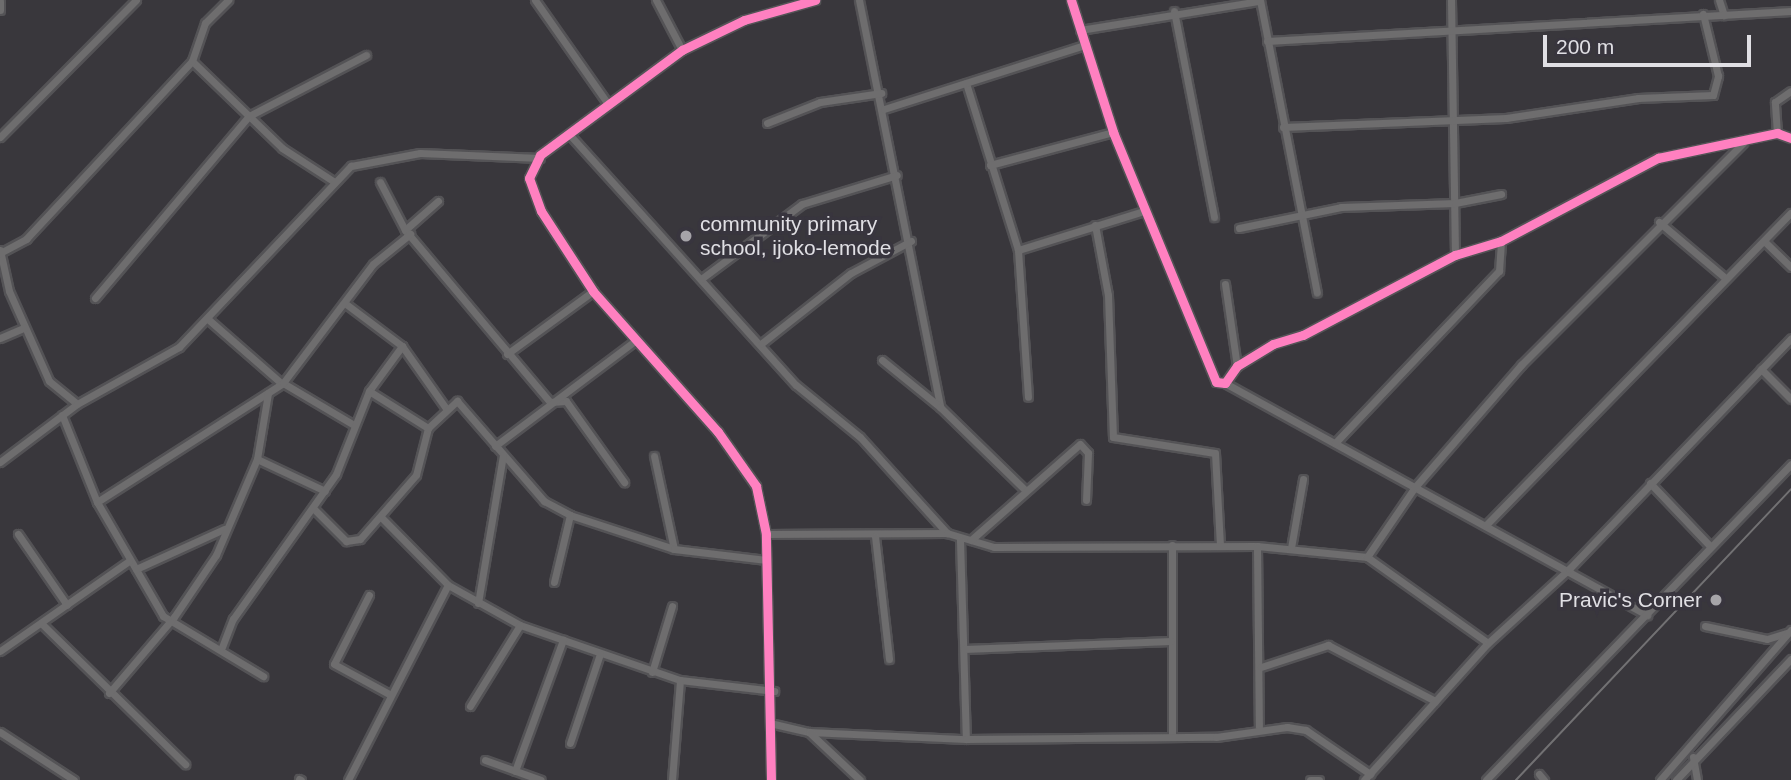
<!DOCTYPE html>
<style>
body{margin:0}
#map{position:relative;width:1791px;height:780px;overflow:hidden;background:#39373c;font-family:Helvetica,sans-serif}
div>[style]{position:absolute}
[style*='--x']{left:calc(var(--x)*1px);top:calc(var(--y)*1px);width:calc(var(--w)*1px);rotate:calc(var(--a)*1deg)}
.roads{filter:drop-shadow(2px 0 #545356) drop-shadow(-2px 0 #545356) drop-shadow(0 2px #545356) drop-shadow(0 -2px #545356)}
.minor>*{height:7px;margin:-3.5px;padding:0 3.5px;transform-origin:3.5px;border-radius:3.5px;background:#6e6d6e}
.rail>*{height:2px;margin:-1px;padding:0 1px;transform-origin:1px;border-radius:1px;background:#727173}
.cycleway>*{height:9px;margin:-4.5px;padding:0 4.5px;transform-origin:4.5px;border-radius:4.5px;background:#ff80c0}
.dots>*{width:19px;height:19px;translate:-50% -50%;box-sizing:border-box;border:4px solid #38353e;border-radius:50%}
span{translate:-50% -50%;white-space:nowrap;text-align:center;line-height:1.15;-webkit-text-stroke:7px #38353e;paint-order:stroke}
.poi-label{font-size:21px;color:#e0dfe4}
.left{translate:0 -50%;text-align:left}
.right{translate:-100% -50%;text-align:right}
.scale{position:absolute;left:1543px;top:35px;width:208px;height:32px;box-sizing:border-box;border:4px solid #e0dfe4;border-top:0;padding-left:9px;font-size:21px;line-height:24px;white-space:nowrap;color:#e0dfe4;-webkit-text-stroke:5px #38353e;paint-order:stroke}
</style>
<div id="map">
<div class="roads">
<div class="minor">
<i style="--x:535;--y:0;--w:127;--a:54.9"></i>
<i style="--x:656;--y:0;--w:56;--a:62.5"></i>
<i style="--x:859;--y:0;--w:415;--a:78.7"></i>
<i style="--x:1071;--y:0;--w:139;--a:72.3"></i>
<i style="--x:1113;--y:132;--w:270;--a:67.6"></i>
<i style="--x:1216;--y:382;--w:9;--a:6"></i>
<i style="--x:1225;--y:383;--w:21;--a:-55"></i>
<i style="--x:1237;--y:366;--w:42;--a:-31.4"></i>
<i style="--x:1273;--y:344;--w:31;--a:-17"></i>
<i style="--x:1303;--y:335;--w:172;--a:-27.8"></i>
<i style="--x:1455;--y:255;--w:48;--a:-16.9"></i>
<i style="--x:1501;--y:241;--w:178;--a:-27.9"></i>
<i style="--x:1658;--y:158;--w:122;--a:-11.9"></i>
<i style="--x:1777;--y:133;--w:15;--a:20"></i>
<i style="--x:1260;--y:0;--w:298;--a:79"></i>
<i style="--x:1451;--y:0;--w:255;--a:89.1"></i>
<i style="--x:1719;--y:0;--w:16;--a:72"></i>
<i style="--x:0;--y:1;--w:9;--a:90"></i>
<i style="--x:1174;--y:11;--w:210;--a:79"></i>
<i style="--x:1080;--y:30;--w:182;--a:-9.2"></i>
<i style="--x:1267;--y:41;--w:525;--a:-3.28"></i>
<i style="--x:192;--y:61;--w:125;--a:44"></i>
<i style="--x:282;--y:148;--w:61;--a:32.9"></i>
<i style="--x:966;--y:83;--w:175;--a:72.7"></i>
<i style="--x:1018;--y:250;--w:147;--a:86.1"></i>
<i style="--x:884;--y:109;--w:211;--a:-17.7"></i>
<i style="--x:767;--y:123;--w:57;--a:-21.6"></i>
<i style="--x:820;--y:102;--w:62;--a:-8.4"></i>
<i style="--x:1283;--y:127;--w:223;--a:-2.3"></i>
<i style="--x:1506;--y:118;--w:134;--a:-8.6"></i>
<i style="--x:1638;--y:98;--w:75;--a:-2.3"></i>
<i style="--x:1713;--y:95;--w:20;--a:-75"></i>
<i style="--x:1718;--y:76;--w:64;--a:-103.6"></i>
<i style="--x:1777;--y:133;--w:31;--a:-94"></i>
<i style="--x:1775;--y:102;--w:19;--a:-35"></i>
<i style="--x:569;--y:134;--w:338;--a:47.9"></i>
<i style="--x:796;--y:385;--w:82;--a:39.1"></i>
<i style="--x:860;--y:437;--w:130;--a:47.8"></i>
<i style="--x:0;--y:137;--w:193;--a:-45.2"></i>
<i style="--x:990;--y:165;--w:127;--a:-15"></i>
<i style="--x:380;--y:182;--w:54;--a:62.5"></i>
<i style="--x:405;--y:230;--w:225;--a:49.9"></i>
<i style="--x:550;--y:402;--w:16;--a:-4"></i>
<i style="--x:566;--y:401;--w:100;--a:54.4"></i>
<i style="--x:1659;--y:222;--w:84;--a:40.2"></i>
<i style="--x:1095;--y:225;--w:71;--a:79.5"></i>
<i style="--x:1108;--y:295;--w:142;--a:88"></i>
<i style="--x:1113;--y:437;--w:103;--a:8.9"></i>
<i style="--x:1215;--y:453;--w:93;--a:86.9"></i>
<i style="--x:1239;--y:228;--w:104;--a:-11.6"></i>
<i style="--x:1341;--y:207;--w:114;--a:-2"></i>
<i style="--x:1455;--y:203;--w:47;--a:-11.1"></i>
<i style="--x:405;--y:230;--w:44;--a:-41.3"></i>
<i style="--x:1764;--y:241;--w:37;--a:44"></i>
<i style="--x:0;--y:250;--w:42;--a:77.6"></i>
<i style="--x:9;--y:291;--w:98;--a:66"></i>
<i style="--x:49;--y:381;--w:36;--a:39"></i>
<i style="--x:1018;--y:250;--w:132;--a:-17.2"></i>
<i style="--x:0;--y:253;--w:30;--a:-28"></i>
<i style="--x:26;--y:239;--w:243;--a:-47"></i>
<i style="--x:192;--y:61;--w:40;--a:-71.1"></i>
<i style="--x:205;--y:23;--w:33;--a:-45"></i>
<i style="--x:701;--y:279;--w:126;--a:-36.6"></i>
<i style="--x:802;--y:204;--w:99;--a:-17"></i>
<i style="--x:1225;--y:284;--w:83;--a:81.7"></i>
<i style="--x:95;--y:298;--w:238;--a:-49.8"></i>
<i style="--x:249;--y:116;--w:132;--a:-27.5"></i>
<i style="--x:346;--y:304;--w:70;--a:36.9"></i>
<i style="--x:402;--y:346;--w:75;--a:54.8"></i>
<i style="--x:209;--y:320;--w:97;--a:41.2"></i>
<i style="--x:0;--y:338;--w:26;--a:-23"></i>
<i style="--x:762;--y:343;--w:113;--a:-38.2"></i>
<i style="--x:851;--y:273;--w:68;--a:-28.1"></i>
<i style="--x:507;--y:354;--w:107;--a:-36.2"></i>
<i style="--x:882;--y:360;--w:75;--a:39"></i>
<i style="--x:940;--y:407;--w:120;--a:44.3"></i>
<i style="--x:1761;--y:369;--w:42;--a:45"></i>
<i style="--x:283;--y:383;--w:82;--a:30.6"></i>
<i style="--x:1225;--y:383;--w:482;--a:28.8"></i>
<i style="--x:369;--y:391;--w:56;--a:-53.7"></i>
<i style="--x:62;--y:415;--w:94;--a:68.1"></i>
<i style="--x:97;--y:502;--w:132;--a:59.9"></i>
<i style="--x:163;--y:616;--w:117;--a:31"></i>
<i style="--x:1335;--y:443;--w:238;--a:-46.4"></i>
<i style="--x:1499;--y:271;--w:30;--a:-86"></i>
<i style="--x:495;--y:446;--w:176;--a:-36.9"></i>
<i style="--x:654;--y:456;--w:95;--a:77.9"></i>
<i style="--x:257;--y:459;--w:75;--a:25.2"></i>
<i style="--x:0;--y:462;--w:96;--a:-37"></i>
<i style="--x:77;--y:404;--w:117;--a:-29.2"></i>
<i style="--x:179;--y:347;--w:250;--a:-46.5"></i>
<i style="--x:351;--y:166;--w:70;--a:-10.7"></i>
<i style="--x:420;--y:153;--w:120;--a:2.4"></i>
<i style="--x:1650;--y:483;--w:88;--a:46.4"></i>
<i style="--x:97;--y:502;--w:221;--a:-32.6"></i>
<i style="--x:283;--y:383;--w:149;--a:-52.9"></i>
<i style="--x:373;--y:264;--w:48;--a:-39"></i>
<i style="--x:313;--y:508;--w:47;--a:45"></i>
<i style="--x:346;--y:541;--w:14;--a:-8"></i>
<i style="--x:360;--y:539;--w:85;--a:-48.8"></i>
<i style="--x:416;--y:475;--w:49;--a:-75.7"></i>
<i style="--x:428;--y:428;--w:40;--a:-43"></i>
<i style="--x:457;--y:401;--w:133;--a:49"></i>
<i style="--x:544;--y:501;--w:30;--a:28"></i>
<i style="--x:570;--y:515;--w:109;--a:18.1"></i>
<i style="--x:674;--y:549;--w:93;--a:6.8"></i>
<i style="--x:381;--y:517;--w:95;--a:45.4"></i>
<i style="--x:448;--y:585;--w:82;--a:29.1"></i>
<i style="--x:520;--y:625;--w:169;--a:19"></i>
<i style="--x:680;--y:680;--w:95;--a:6.7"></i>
<i style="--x:1486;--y:525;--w:436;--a:-45.7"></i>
<i style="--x:18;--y:534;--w:86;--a:55.4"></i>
<i style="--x:766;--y:534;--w:181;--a:-0.3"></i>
<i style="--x:947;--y:533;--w:49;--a:16.6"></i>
<i style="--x:994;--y:547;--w:263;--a:-0.2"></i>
<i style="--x:1257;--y:546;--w:111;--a:5.7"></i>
<i style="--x:1367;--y:557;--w:148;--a:35.4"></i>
<i style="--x:875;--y:536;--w:124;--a:83.5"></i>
<i style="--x:960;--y:540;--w:199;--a:88.3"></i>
<i style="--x:971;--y:540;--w:145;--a:-41.4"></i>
<i style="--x:1080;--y:444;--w:12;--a:48"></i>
<i style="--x:1088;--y:453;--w:47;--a:92.4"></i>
<i style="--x:1172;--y:545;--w:191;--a:90"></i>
<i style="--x:1257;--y:546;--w:181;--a:89.4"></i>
<i style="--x:1291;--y:548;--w:70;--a:-80.1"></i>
<i style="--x:1367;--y:557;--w:85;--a:-55.6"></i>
<i style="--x:1415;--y:487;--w:162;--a:-49"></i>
<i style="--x:1521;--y:365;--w:314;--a:-45"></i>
<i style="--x:136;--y:569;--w:97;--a:-24.4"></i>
<i style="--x:554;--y:582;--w:69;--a:-76.6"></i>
<i style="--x:369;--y:595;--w:77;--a:116.9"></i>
<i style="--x:334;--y:664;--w:63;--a:28.6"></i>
<i style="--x:478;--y:603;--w:150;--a:-80.4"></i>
<i style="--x:41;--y:623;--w:202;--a:44.4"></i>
<i style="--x:1705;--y:626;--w:63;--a:11.8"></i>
<i style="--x:1767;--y:639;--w:21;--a:-17"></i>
<i style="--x:222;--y:647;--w:30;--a:-69"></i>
<i style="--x:233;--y:619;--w:178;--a:-54.6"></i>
<i style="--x:336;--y:474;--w:89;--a:-68.3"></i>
<i style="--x:369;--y:391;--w:70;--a:32.1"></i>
<i style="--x:964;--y:649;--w:207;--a:-2.2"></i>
<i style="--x:0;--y:651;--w:157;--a:-34.9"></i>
<i style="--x:1261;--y:667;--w:71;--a:-18.2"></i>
<i style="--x:1328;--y:645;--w:121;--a:27.6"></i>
<i style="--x:652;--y:672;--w:69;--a:-73.1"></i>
<i style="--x:109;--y:693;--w:100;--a:-49.5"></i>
<i style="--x:174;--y:617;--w:75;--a:-55.9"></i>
<i style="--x:216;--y:555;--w:104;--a:-66.9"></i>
<i style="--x:257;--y:459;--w:67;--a:-80.5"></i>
<i style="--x:470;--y:706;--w:95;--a:-58.3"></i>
<i style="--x:774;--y:724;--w:36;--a:13"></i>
<i style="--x:809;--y:732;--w:157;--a:2.6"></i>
<i style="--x:966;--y:739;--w:250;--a:-0.5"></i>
<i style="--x:1216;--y:737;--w:72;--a:-8"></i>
<i style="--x:1287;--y:727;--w:19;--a:9"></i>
<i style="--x:1306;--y:730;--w:78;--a:34.5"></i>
<i style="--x:0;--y:732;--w:88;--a:33"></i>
<i style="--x:809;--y:732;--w:70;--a:43.3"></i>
<i style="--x:570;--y:743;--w:94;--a:-71.4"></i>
<i style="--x:1693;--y:757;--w:23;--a:80"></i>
<i style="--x:485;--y:760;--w:59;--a:19.7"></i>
<i style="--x:515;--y:771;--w:140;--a:-69.9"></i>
<i style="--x:1539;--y:774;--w:8;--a:50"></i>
<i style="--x:299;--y:779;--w:2;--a:27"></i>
<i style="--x:348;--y:780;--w:219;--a:-62.9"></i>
<i style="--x:672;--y:780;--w:100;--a:-85.4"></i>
<i style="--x:771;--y:780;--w:246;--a:-91.2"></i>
<i style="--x:766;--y:534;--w:49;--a:-101.8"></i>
<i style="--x:756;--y:486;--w:66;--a:-125.1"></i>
<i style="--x:718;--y:432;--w:188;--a:-131.6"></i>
<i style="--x:593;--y:291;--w:95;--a:-123"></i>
<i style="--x:541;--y:211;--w:35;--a:-110"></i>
<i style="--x:529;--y:178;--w:25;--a:-64"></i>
<i style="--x:540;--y:155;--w:177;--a:-36.5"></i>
<i style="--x:682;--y:50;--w:69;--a:-25.8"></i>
<i style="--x:744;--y:20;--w:74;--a:-15.7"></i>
<i style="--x:1310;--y:780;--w:9;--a:0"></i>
<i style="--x:1364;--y:780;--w:185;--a:-47.9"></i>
<i style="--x:1488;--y:643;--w:110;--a:-42.4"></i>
<i style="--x:1569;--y:569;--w:320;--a:-46.1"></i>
<i style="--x:1486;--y:780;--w:439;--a:-46"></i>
<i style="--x:1660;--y:780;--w:199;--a:-48.9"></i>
<i style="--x:1676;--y:780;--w:167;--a:-46.5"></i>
</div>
</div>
<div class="rail">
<i style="--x:1516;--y:780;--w:400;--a:-46.6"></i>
</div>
<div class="cycleway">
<i style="--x:1071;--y:0;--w:139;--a:72.3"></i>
<i style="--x:1113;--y:132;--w:270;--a:67.6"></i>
<i style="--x:1216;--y:382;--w:9;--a:6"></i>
<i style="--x:1225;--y:383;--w:21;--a:-55"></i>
<i style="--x:1237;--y:366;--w:42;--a:-31.4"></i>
<i style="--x:1273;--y:344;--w:31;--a:-17"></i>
<i style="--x:1303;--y:335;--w:172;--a:-27.8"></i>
<i style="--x:1455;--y:255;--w:48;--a:-16.9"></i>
<i style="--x:1501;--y:241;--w:178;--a:-27.9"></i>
<i style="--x:1658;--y:158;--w:122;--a:-11.9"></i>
<i style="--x:1777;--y:133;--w:15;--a:20"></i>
<i style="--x:771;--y:780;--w:246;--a:-91.2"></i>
<i style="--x:766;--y:534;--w:49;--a:-101.8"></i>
<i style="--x:756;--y:486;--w:66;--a:-125.1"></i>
<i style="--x:718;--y:432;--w:188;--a:-131.6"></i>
<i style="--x:593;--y:291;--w:95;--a:-123"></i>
<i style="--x:541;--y:211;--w:35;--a:-110"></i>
<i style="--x:529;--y:178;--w:25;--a:-64"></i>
<i style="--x:540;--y:155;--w:177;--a:-36.5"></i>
<i style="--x:682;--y:50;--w:69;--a:-25.8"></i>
<i style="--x:744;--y:20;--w:74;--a:-15.7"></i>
</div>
<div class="dots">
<i style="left:686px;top:236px;background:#a6a4a9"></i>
<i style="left:1716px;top:600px;background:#a6a4a9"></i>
</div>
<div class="poi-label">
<span class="left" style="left:700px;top:236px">community primary<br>school, ijoko-lemode</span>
<span class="right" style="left:1702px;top:600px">Pravic's Corner</span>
</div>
<div class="scale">200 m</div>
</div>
